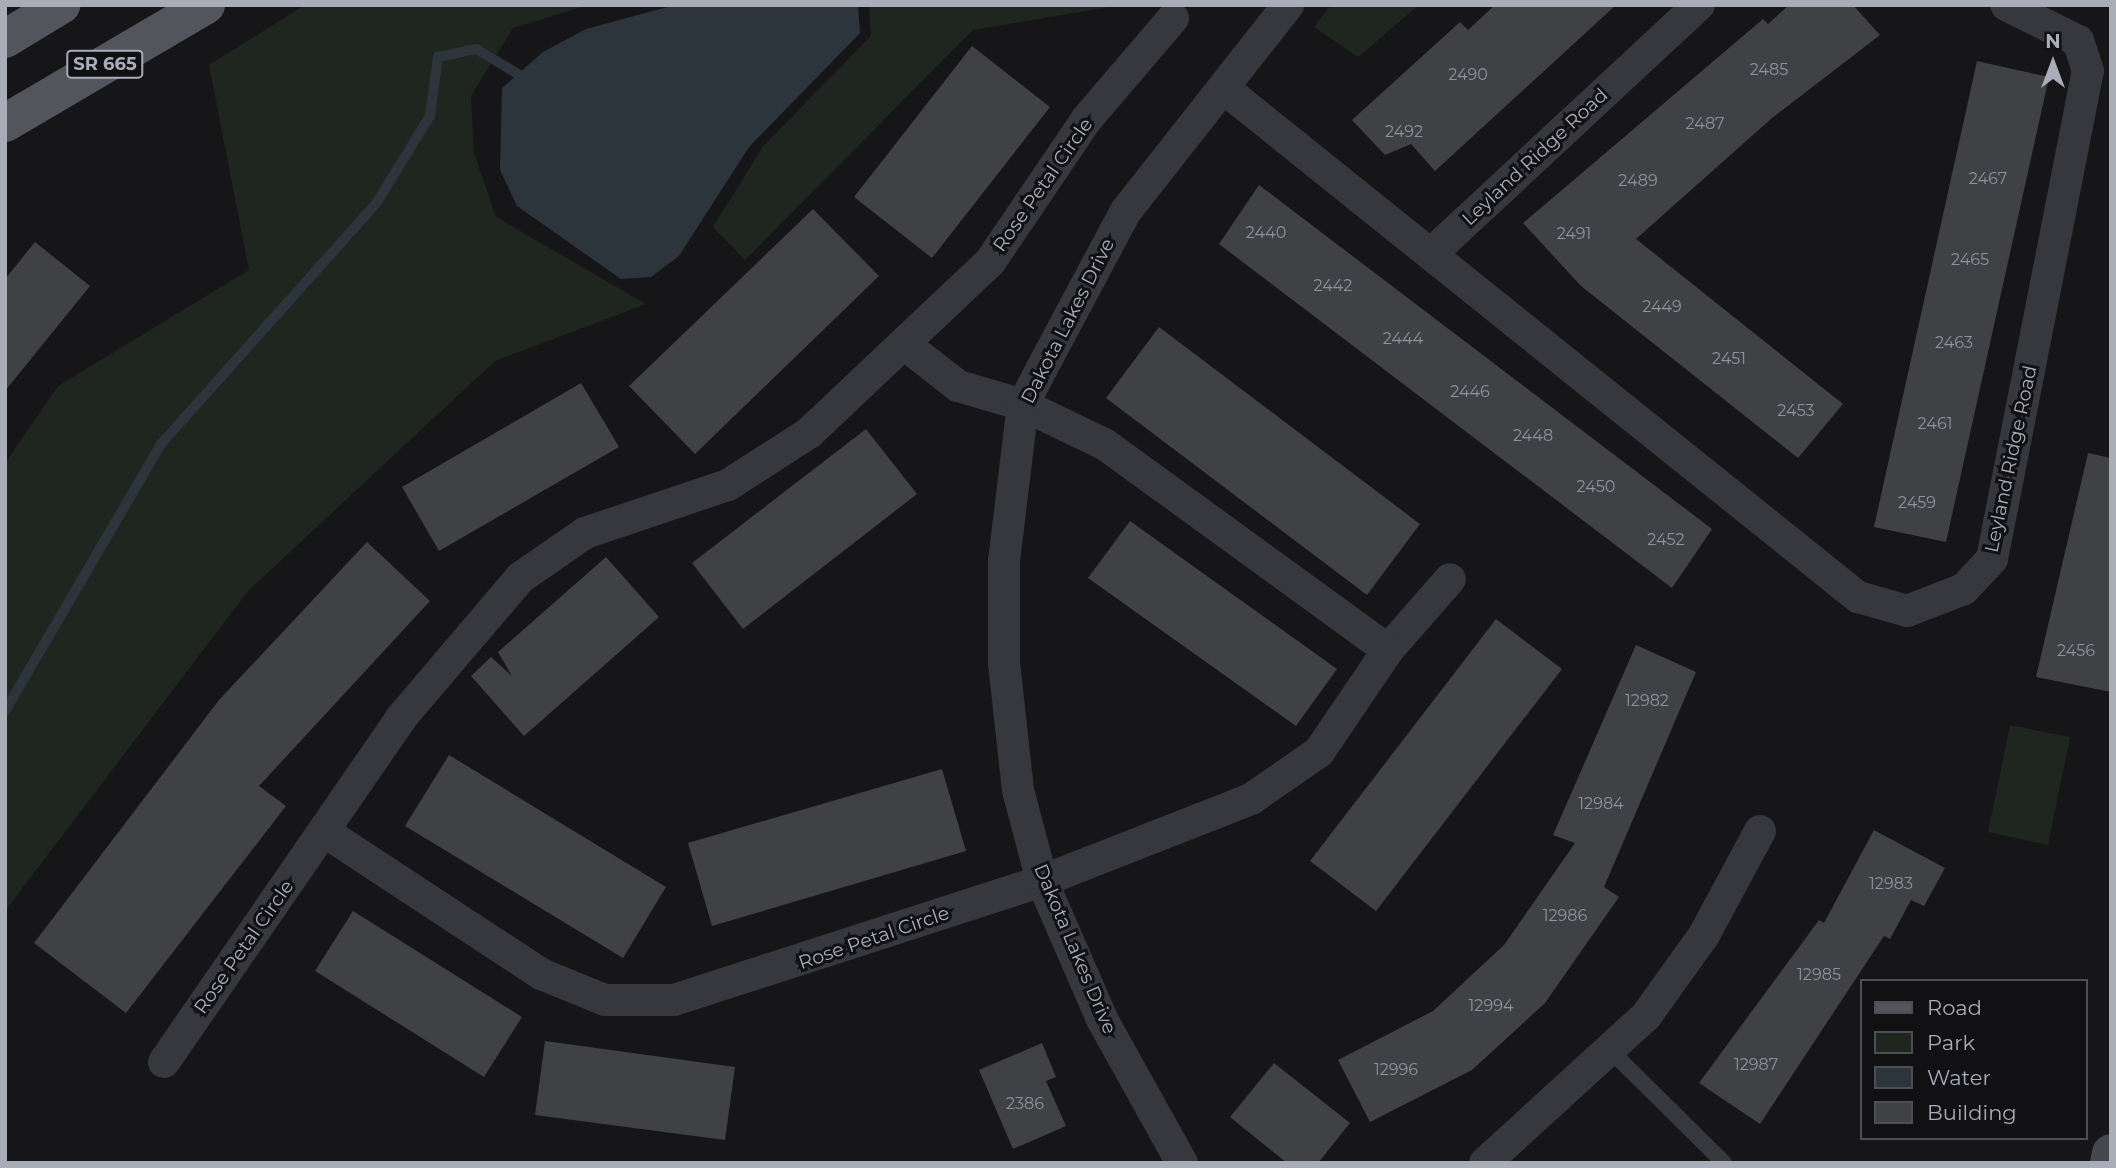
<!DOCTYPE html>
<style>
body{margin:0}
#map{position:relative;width:2116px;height:1168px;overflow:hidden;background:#161618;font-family:Montserrat,sans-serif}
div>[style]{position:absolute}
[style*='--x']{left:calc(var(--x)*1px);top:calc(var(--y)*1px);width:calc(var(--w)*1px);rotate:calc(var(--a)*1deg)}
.green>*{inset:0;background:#1e261f}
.water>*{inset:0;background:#2c353c}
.stream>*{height:10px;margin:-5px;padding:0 5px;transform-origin:5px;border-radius:5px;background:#2c353c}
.building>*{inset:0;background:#404145}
.lane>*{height:16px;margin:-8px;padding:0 8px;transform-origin:8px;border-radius:8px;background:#37383d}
.street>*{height:32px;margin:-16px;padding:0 16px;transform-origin:16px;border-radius:16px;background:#37383d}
.secondary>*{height:38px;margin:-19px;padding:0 19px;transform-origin:19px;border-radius:19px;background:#45474d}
.primary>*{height:38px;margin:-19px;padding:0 19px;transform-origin:19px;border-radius:19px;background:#53555c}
span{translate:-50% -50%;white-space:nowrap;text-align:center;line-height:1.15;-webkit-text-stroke:6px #111113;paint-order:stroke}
.number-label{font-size:16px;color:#8e929b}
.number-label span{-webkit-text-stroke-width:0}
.shield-label span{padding:2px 5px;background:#111113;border:2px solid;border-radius:5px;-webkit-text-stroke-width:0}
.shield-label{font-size:18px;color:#a8adb8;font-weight:700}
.street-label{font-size:19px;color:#a8adb8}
.frame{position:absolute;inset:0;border:7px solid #a8adb8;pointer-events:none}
.legend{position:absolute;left:1860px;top:979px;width:228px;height:161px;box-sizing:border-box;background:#111113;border:2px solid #4d4f55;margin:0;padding:9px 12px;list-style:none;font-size:21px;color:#a8adb8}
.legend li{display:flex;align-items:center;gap:14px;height:35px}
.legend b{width:35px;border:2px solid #4d4f55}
.north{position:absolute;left:2018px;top:28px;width:70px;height:70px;-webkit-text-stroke:5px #111113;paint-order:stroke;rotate:0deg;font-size:19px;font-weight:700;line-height:28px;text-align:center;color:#a8adb8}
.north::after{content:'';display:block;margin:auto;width:24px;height:32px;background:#a8adb8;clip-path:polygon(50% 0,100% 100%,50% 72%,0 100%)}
</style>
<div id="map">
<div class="green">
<i style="clip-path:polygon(305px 5px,588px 5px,513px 28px,471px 96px,474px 153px,496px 217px,646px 304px,495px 361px,248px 591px,5px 911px,5px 463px,58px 386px,249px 270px,209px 65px)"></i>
<i style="clip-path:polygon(869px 5px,1121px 5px,973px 30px,745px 260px,713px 227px,764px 145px,871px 36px)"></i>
<i style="clip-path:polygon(1331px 5px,1419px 5px,1358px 57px,1314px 27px)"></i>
<i style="clip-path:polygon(2010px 725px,2070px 737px,2048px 845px,1988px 832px)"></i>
</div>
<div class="water">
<i style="clip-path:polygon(675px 5px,858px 5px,860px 33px,749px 147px,679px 256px,651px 277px,621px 279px,517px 206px,500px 170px,502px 88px,543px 52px,586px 29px)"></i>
</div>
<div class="stream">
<i style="--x:5;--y:711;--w:309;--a:-59.7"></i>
<i style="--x:161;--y:444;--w:324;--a:-48.2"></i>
<i style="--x:377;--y:202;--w:101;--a:-58.4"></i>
<i style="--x:430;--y:116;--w:60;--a:-82.3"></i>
<i style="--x:438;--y:57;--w:39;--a:-12"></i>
<i style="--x:476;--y:49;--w:49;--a:30.8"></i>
</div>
<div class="building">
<i style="clip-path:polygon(1495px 5px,1616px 5px,1435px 171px,1411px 144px,1385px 155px,1352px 120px,1460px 22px,1468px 30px)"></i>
<i style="clip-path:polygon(1789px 5px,1853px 5px,1880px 35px,1772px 118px,1636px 239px,1843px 404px,1798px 458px,1581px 286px,1523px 223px,1763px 19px,1768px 24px)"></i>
<i style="clip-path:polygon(972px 46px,1050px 107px,932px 258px,854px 197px)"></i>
<i style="clip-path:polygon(1977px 61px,2049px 77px,1946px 542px,1874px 527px)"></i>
<i style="clip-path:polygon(1259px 185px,1712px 529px,1672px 588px,1219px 244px)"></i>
<i style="clip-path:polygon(813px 209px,879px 276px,695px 454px,629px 386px)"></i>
<i style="clip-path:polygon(35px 242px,90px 286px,5px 391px,5px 279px)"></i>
<i style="clip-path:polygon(1159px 327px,1420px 524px,1367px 595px,1106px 398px)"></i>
<i style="clip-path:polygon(581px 383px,619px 447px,439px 551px,402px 487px)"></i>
<i style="clip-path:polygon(866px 429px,917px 494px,743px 629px,692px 563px)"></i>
<i style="clip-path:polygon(2088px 453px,2111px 458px,2111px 692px,2036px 677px)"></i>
<i style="clip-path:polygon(1130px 521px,1337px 669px,1296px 726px,1088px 578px)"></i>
<i style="clip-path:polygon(367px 542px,430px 601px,259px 786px,286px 806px,126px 1013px,34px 943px,219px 700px)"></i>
<i style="clip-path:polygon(606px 557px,659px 617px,524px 736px,471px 676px,491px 657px,512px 676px,498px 652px)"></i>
<i style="clip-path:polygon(1496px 619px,1562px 669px,1376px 911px,1310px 861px)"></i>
<i style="clip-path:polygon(1636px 645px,1696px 672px,1604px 887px,1619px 897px,1545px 1003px,1472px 1070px,1370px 1122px,1338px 1060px,1433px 1011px,1504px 945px,1575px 843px,1553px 835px)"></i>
<i style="clip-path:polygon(449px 755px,666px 887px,623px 958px,405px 826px)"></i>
<i style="clip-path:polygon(942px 769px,966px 851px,712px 926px,688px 843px)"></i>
<i style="clip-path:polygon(1874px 830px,1945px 868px,1924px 906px,1911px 900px,1890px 939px,1884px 936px,1760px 1124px,1699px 1083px,1819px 920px,1824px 923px)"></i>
<i style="clip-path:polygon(353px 911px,522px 1017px,484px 1077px,315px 971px)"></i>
<i style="clip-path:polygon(545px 1041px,735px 1067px,725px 1140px,535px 1115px)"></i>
<i style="clip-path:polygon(1042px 1043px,1056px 1077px,1046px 1081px,1066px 1126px,1013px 1149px,979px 1070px)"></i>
<i style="clip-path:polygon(1274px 1063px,1350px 1123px,1318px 1163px,1287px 1163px,1230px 1117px)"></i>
</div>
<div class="lane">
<i style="--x:1611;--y:1051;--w:159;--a:44.7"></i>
</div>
<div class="street">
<i style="--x:1227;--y:91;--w:809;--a:38.73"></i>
<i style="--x:1858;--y:597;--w:51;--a:15.9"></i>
<i style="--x:1907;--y:611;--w:61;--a:-21.1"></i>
<i style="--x:1964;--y:589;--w:41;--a:-47"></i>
<i style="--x:1992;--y:559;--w:497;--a:-78.9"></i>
<i style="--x:2088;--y:71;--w:32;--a:-108"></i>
<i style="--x:2078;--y:41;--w:80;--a:-153.4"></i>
<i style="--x:1433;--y:252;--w:363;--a:-42.9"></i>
<i style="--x:1388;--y:650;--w:94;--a:-48.9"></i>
<i style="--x:325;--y:832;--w:258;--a:33.3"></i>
<i style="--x:541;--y:974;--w:69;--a:22.1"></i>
<i style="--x:605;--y:1000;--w:69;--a:0"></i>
<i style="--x:674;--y:1000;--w:387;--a:-17.9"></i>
<i style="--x:1042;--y:881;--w:225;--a:-21.4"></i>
<i style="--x:1251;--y:799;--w:83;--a:-34.7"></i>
<i style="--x:1319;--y:752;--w:123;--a:-55.9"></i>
<i style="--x:1388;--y:650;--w:351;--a:-144"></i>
<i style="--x:1104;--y:444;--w:90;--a:-154.3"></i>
<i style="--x:1023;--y:405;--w:68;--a:-163.7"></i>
<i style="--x:958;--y:386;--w:68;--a:-142.1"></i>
<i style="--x:164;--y:1062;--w:418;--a:-55.4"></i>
<i style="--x:401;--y:718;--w:184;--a:-49.6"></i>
<i style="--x:520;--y:578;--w:79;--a:-34.7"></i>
<i style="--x:585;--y:533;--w:151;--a:-18.6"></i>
<i style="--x:728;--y:485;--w:96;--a:-32.7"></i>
<i style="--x:809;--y:433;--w:249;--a:-43.4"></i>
<i style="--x:990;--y:262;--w:171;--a:-55.9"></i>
<i style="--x:1086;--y:120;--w:134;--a:-49.5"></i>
<i style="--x:1182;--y:1163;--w:165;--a:-119.1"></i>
<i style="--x:1102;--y:1019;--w:150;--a:-113.5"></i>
<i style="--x:1042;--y:881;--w:94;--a:-104.8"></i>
<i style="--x:1018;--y:790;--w:127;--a:-96.3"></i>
<i style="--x:1004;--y:664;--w:103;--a:-90"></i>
<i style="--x:1004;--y:561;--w:157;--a:-83.1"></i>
<i style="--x:1023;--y:405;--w:42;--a:-62.8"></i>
<i style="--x:1042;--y:368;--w:178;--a:-61.9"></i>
<i style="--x:1126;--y:211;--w:262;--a:-51.8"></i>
<i style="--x:1485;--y:1163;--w:218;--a:-42.4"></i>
<i style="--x:1646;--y:1016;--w:100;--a:-54.4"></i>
<i style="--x:1704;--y:935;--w:118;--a:-61.7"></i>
</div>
<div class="secondary">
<i style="--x:2109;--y:1163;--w:10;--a:-79"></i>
</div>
<div class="primary">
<i style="--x:5;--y:39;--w:66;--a:-31.3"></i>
<i style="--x:5;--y:123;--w:233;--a:-30.4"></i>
</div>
<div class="number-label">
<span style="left:1769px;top:70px">2485</span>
<span style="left:1468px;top:75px">2490</span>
<span style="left:1705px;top:124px">2487</span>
<span style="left:1404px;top:132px">2492</span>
<span style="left:1988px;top:179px">2467</span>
<span style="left:1638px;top:181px">2489</span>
<span style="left:1266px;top:233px">2440</span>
<span style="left:1574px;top:234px">2491</span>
<span style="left:1970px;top:260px">2465</span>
<span style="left:1333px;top:286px">2442</span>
<span style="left:1662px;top:307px">2449</span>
<span style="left:1403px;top:339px">2444</span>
<span style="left:1954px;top:343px">2463</span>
<span style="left:1729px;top:359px">2451</span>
<span style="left:1470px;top:392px">2446</span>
<span style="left:1796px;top:411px">2453</span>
<span style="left:1935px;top:424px">2461</span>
<span style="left:1533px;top:436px">2448</span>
<span style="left:1596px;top:487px">2450</span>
<span style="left:1917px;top:503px">2459</span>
<span style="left:1666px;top:540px">2452</span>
<span style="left:2076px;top:651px">2456</span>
<span style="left:1647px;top:701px">12982</span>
<span style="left:1601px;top:804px">12984</span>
<span style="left:1891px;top:884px">12983</span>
<span style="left:1565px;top:916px">12986</span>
<span style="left:1819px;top:975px">12985</span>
<span style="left:1491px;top:1006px">12994</span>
<span style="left:1756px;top:1065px">12987</span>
<span style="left:1396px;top:1070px">12996</span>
<span style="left:1025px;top:1104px">2386</span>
</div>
<div class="shield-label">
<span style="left:105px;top:64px">SR 665</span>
</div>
<div class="street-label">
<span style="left:1535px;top:157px;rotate:-43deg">Leyland Ridge Road</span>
<span style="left:1043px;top:185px;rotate:-55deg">Rose Petal Circle</span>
<span style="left:1068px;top:321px;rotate:-63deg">Dakota Lakes Drive</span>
<span style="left:2011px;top:459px;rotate:-78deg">Leyland Ridge Road</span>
<span style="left:874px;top:938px;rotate:-19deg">Rose Petal Circle</span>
<span style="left:244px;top:947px;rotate:-55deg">Rose Petal Circle</span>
<span style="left:1075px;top:949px;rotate:67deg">Dakota Lakes Drive</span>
</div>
<div class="frame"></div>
<ul class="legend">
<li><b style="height:9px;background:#53555c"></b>Road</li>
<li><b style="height:19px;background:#1e261f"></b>Park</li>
<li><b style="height:19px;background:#2c353c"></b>Water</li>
<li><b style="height:19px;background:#404145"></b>Building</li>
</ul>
<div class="north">N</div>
</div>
